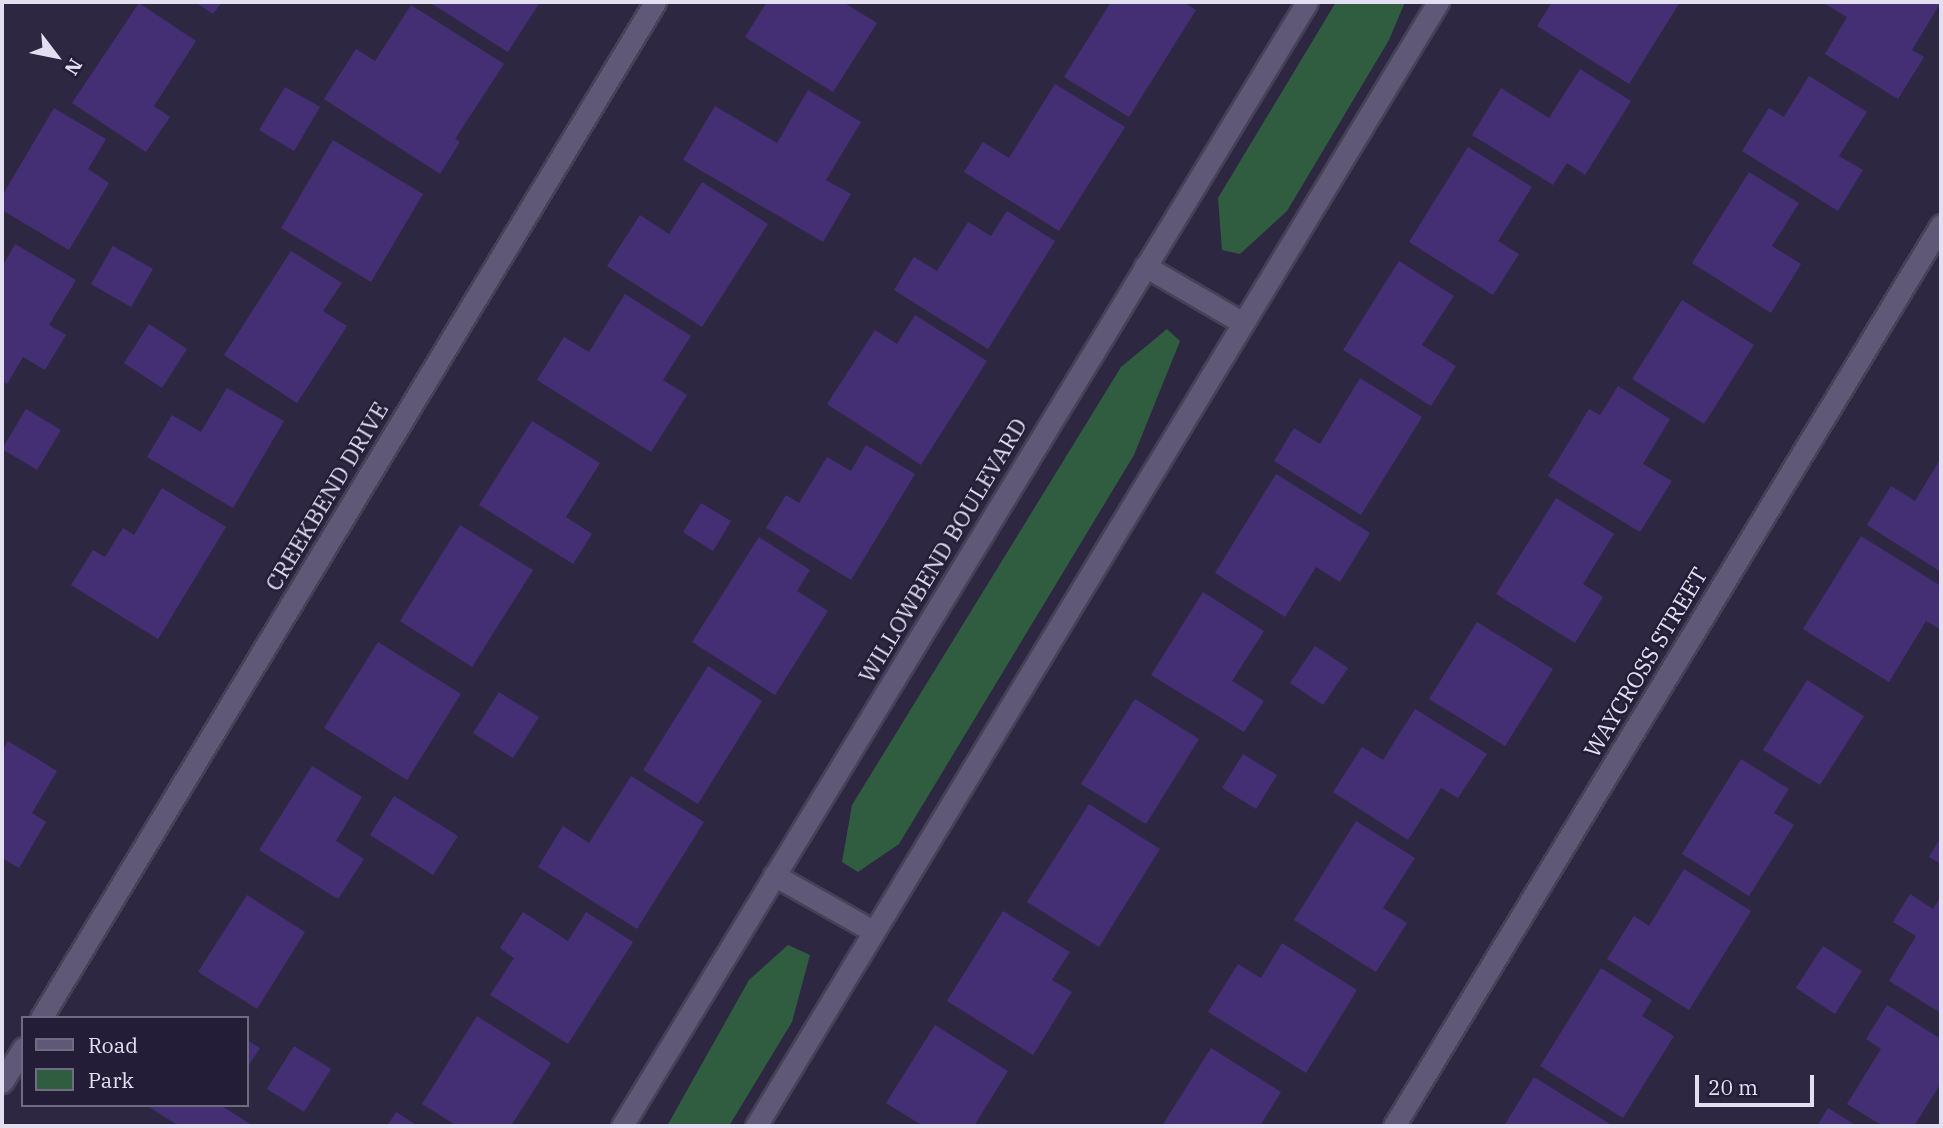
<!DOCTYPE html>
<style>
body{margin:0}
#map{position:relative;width:1943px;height:1128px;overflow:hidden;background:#2d2742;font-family:"IBM Plex Serif",serif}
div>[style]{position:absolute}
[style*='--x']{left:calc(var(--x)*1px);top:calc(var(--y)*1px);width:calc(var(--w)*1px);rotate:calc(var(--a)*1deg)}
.green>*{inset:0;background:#305d40}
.building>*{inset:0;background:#452f74}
.roads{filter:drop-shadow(2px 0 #474158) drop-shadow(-2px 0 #474158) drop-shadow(0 2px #474158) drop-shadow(0 -2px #474158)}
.street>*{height:21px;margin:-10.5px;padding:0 10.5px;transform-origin:10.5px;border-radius:10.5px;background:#5f5877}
.secondary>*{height:21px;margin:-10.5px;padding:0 10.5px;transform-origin:10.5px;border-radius:10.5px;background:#5f5877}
span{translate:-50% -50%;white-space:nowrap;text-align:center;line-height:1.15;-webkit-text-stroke:5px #241d37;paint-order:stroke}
.street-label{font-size:23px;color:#e2dff1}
.frame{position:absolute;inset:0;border:4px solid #e2dff1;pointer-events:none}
.legend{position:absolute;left:21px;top:1016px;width:228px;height:91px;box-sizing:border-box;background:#241d37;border:2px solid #706b81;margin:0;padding:9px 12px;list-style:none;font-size:21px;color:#e2dff1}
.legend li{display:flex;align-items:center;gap:14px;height:35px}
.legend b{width:35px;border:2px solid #706b81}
.north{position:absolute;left:21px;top:21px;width:70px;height:70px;-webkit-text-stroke:5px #241d37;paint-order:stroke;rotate:122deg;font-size:19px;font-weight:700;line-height:28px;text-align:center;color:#e2dff1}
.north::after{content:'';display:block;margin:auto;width:24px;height:32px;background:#e2dff1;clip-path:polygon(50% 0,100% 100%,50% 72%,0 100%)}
.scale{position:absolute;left:1695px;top:1075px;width:119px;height:32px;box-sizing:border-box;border:4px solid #e2dff1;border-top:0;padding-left:9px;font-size:21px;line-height:24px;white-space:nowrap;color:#e2dff1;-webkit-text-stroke:5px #241d37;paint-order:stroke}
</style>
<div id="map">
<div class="green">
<i style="clip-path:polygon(1336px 2px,1405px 2px,1389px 40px,1287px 211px,1240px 254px,1222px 250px,1218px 198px)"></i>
<i style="clip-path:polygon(1167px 329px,1180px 341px,1134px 455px,899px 844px,858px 872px,842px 862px,852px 805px,1121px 367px)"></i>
<i style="clip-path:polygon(788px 945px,810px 955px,792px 1022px,729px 1126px,667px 1126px,749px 980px)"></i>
</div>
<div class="building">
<i style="clip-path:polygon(195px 2px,222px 2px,213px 14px)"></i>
<i style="clip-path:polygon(429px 2px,540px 2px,508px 52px)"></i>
<i style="clip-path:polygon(767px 2px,843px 2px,877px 23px,833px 92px,745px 37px)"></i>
<i style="clip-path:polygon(1111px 2px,1183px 2px,1196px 10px,1129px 117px,1064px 77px)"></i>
<i style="clip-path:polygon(1552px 2px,1680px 2px,1629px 84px,1537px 26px)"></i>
<i style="clip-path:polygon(1822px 2px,1941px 2px,1912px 50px,1924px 57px,1898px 99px,1825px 54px,1847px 17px)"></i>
<i style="clip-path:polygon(139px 3px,196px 41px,154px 106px,170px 117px,146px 152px,72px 103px)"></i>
<i style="clip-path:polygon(411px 5px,504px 64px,455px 139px,460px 142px,440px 174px,324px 99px,356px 49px,375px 61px)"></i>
<i style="clip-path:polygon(1580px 69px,1631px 101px,1585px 175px,1567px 163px,1553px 185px,1472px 135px,1501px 88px,1549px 118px)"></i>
<i style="clip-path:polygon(1809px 76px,1867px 112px,1839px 156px,1863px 170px,1838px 211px,1742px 151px,1769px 108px,1784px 117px)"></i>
<i style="clip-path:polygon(1055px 84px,1125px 127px,1059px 231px,964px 172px,983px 142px,1009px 158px)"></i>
<i style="clip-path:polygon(285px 87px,320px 107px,294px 151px,259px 130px)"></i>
<i style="clip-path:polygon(808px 90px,861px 122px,826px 180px,851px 194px,823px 242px,683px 160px,715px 106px,777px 143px)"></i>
<i style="clip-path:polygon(54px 108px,106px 139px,88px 169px,109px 183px,69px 250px,2px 210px,2px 196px)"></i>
<i style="clip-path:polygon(333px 140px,423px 194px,371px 282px,281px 228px)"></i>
<i style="clip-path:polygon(1468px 147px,1532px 187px,1498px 241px,1519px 254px,1493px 295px,1409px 242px)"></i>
<i style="clip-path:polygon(1749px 172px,1799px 203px,1772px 246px,1801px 264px,1771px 313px,1692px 263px)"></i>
<i style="clip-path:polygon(702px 182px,768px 224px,702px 327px,607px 266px,640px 215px,669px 234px)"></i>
<i style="clip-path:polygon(1007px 211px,1055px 241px,988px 349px,894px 290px,914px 257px,937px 271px,968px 222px,991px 236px)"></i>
<i style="clip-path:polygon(15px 244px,76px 280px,49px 325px,66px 335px,45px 370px,23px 357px,7px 384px,2px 381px,2px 267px)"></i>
<i style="clip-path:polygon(113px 246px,153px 269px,131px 307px,91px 284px)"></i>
<i style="clip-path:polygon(291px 251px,342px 283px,323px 311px,347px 326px,297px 403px,224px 355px)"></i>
<i style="clip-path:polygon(1399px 261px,1454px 296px,1422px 345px,1456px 366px,1431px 406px,1343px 350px)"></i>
<i style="clip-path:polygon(625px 294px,691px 336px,663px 380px,687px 395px,651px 452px,537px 380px,564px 337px,589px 352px)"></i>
<i style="clip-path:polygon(1682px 300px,1754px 345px,1704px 424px,1632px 379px)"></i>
<i style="clip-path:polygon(915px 315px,987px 361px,921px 465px,827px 404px,875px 330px,897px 344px)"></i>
<i style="clip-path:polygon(149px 324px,187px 349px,162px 388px,124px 363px)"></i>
<i style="clip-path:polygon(1360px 378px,1422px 417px,1361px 515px,1274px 461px,1294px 428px,1320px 444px)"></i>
<i style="clip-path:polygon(1618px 386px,1670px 419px,1643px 464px,1672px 481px,1640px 532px,1548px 476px,1589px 409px,1600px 415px)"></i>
<i style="clip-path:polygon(227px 388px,284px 421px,233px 508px,147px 457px,172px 415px,201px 432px)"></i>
<i style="clip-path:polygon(26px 409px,61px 430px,37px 470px,2px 449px)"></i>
<i style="clip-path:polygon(532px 421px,600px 463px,566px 517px,592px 534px,573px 564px,479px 505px)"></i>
<i style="clip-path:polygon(866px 445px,915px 474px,851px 580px,766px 528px,786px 495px,799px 503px,827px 457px,851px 471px)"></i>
<i style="clip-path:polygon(1941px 458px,1941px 572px,1867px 525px,1891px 486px,1915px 501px)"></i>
<i style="clip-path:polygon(1276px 474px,1370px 533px,1340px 582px,1316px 567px,1285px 617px,1215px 573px)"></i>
<i style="clip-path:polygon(162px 488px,226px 527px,158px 639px,71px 585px,93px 550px,105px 557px,123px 528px,134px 535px)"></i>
<i style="clip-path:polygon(1556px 498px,1614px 534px,1583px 584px,1603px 597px,1575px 643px,1496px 594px)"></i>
<i style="clip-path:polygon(701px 503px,731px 521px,713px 551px,683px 532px)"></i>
<i style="clip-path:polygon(460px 525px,533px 570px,472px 667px,400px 621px)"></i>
<i style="clip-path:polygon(1861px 536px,1941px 586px,1941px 630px,1926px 621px,1889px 682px,1803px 629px)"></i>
<i style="clip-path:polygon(759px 537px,810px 570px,797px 591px,828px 611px,775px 695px,692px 642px)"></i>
<i style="clip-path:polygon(1203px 592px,1264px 631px,1232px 681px,1264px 701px,1244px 732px,1151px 675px)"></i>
<i style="clip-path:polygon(1477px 622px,1553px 669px,1505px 746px,1429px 699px)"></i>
<i style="clip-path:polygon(378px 642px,461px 694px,407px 780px,324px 728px)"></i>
<i style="clip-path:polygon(1315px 646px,1348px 668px,1323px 705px,1290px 683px)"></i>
<i style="clip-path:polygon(708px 666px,762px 701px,698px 804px,643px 770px)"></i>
<i style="clip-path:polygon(1807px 680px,1864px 716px,1820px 785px,1763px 750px)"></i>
<i style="clip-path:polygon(499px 692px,539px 717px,513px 758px,473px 733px)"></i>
<i style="clip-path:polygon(1135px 699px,1199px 739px,1146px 824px,1081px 784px)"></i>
<i style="clip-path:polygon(1415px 709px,1487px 754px,1458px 798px,1441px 788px,1408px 840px,1333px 792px,1362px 747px,1383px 760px)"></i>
<i style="clip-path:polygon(8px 741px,57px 771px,32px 813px,46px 822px,19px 868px,2px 858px,2px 751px)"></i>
<i style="clip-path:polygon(1243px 754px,1277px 775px,1256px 809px,1222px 788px)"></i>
<i style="clip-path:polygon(1741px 759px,1789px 789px,1774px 813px,1794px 825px,1749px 896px,1682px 854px)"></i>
<i style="clip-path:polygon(312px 766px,362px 797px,336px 841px,364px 859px,338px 899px,259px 850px)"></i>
<i style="clip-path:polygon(631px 776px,704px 822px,637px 929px,538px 867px,563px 826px,589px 843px)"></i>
<i style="clip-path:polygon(394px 796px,458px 836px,433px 875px,370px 835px)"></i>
<i style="clip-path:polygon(1089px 804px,1160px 849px,1099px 947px,1027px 902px)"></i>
<i style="clip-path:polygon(1356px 821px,1415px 858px,1383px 908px,1407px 923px,1376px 972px,1294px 920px)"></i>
<i style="clip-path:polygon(1941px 837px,1941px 864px,1929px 857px)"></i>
<i style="clip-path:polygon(1684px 869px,1751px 911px,1689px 1010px,1607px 959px,1634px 916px,1649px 926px)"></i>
<i style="clip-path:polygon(1910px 894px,1933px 909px,1941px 896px,1941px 1013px,1889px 981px,1916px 936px,1893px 922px)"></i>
<i style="clip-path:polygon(247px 895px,305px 932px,257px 1009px,198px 972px)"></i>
<i style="clip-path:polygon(1003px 911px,1070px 952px,1052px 980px,1072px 992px,1033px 1055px,947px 1001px)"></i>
<i style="clip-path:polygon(523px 912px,568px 941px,586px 912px,633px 942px,568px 1044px,490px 995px,514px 958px,500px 948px)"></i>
<i style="clip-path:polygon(1282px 943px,1357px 990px,1306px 1073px,1208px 1012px,1238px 964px,1261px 978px)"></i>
<i style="clip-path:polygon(1823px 946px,1862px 971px,1835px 1014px,1796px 988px)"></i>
<i style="clip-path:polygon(1601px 968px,1652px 1000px,1642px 1016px,1674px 1036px,1623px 1118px,1540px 1066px)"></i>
<i style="clip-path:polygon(1887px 1005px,1941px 1039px,1941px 1083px,1914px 1126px,1883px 1126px,1847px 1104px,1881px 1049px,1866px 1039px)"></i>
<i style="clip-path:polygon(477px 1016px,551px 1063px,511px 1126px,457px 1126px,422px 1104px)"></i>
<i style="clip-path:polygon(935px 1025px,1008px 1071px,974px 1126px,923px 1126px,886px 1103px)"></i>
<i style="clip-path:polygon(247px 1040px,260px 1048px,247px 1068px)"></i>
<i style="clip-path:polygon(294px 1046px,331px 1069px,304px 1112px,267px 1089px)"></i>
<i style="clip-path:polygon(1211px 1048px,1281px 1092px,1260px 1126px,1162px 1126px)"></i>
<i style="clip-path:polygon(1534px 1077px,1613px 1126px,1504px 1126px)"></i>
<i style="clip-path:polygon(146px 1105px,220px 1105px,250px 1124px,179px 1126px)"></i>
<i style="clip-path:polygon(1828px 1108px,1857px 1126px,1817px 1126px)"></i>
<i style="clip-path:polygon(396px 1112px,418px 1126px,387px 1126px)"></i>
</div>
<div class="roads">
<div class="street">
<i style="--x:41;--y:1018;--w:1187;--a:-58.85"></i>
<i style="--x:2;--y:1082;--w:40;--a:-58"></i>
<i style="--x:1394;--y:1126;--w:1054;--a:-58.74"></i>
</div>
<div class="secondary">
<i style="--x:1145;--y:266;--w:113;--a:30.2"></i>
<i style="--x:774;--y:875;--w:114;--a:29.5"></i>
<i style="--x:622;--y:1126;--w:1316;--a:-58.64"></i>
<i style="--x:756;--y:1126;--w:1315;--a:-58.75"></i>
</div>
</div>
<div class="street-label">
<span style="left:326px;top:496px;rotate:-59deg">CREEKBEND DRIVE</span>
<span style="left:942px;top:550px;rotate:-59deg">WILLOWBEND BOULEVARD</span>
<span style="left:1645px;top:662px;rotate:-59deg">WAYCROSS STREET</span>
</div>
<div class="frame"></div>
<ul class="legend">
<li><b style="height:9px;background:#5f5877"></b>Road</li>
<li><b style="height:19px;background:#305d40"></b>Park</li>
</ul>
<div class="north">N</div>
<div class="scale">20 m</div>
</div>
